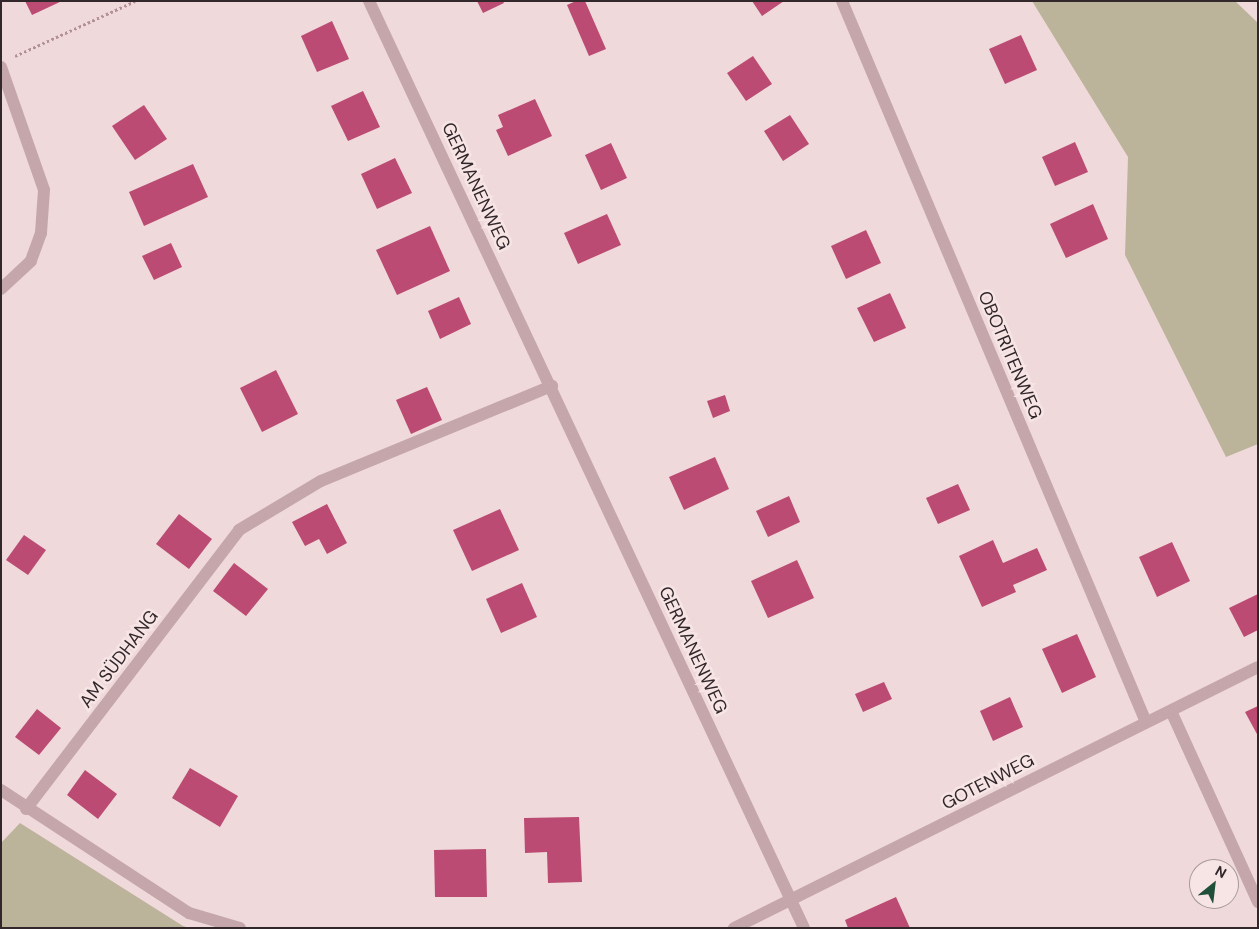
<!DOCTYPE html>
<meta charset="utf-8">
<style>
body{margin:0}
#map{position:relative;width:1259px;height:929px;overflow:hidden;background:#efd9db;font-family:"DM Sans",sans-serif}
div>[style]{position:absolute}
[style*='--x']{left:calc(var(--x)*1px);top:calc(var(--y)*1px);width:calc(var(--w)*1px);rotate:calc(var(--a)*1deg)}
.green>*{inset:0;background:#bcb39b}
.building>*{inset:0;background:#bb4b73}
.path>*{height:3px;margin-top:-1.5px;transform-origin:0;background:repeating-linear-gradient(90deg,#b19196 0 2.5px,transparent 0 5px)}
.lane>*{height:12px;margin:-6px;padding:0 6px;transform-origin:6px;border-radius:6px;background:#c5a7ab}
.street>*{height:12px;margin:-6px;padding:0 6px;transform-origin:6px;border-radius:6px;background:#c5a7ab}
span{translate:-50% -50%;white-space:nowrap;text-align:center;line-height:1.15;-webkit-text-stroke:5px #f7e5e6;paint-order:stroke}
.street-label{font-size:18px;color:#32272a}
.frame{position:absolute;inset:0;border:2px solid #32272a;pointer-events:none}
.north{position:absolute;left:1189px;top:859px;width:50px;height:50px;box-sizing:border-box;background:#f7e5e6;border:1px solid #a8999b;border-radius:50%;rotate:29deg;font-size:14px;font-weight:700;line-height:20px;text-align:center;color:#32272a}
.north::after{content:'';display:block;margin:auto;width:18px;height:22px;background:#205037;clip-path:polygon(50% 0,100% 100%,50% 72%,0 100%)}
</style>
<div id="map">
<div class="green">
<i style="clip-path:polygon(1032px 1px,1235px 1px,1258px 23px,1258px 444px,1226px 457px,1125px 255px,1128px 157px)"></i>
<i style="clip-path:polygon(20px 823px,183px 926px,189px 928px,1px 928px,1px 843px)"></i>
</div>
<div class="building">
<i style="clip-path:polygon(25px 1px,62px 1px,32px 15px)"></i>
<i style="clip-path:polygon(477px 1px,503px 1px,504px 3px,483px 13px)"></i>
<i style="clip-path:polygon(576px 1px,585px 1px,606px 49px,589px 56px,567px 5px)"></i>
<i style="clip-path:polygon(752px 1px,784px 1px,762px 16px)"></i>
<i style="clip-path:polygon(332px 21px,349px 59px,317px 72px,301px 36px)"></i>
<i style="clip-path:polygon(1021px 35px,1037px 70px,1005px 84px,989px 49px)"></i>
<i style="clip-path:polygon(753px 56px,772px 84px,746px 101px,727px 73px)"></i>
<i style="clip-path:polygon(363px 91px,380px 127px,348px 141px,331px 106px)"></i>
<i style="clip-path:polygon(535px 99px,552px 136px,508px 156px,496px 130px,503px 127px,498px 115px)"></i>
<i style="clip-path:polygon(144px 105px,167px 139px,135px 160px,112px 126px)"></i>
<i style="clip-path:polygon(790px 115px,809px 144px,783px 161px,764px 131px)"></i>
<i style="clip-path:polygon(1075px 142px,1088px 172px,1055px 186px,1042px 157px)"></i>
<i style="clip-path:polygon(611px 143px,627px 178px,601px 190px,585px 155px)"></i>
<i style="clip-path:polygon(395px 158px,412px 193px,377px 209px,361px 174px)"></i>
<i style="clip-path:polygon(193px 164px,208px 197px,144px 226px,129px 192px)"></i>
<i style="clip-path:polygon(1093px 204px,1108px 239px,1066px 258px,1050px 224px)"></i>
<i style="clip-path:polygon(607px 214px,621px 245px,578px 264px,564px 233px)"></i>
<i style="clip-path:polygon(430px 226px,450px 271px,397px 295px,376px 250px)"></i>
<i style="clip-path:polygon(866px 230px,881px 263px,846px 279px,831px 246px)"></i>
<i style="clip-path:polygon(171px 243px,182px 267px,154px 280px,142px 256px)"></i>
<i style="clip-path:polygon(890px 293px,906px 328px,874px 342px,857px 308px)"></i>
<i style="clip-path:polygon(459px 297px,471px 324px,440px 339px,428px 311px)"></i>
<i style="clip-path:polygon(276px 370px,298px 414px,262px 432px,240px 388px)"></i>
<i style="clip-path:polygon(427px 387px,442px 420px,411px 434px,396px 400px)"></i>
<i style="clip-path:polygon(725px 395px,730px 411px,713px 418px,707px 401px)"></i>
<i style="clip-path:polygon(715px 457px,729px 489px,684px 510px,669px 477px)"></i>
<i style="clip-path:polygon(958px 484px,970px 510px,938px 524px,926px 498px)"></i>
<i style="clip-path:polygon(789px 496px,800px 522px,768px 537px,756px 511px)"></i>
<i style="clip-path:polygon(327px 504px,347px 543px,327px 554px,319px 539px,305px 546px,292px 522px)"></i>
<i style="clip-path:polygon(500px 509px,519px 550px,472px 571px,453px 530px)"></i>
<i style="clip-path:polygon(179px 514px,212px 539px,189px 569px,156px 544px)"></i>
<i style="clip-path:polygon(24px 535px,46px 550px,28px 575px,6px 560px)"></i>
<i style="clip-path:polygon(993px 540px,1003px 563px,1037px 548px,1047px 570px,1013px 585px,1016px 592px,982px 607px,959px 556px)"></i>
<i style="clip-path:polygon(1172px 542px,1190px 581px,1157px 597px,1139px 557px)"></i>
<i style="clip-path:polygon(797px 560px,814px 598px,768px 618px,751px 581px)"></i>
<i style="clip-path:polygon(234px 563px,268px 589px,246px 616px,213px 591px)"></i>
<i style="clip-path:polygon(522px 583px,537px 617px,501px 633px,486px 599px)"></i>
<i style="clip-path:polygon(1258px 594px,1258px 630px,1244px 637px,1229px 608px)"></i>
<i style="clip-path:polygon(1077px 634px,1096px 677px,1062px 693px,1042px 649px)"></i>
<i style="clip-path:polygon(884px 682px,892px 699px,863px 712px,855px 694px)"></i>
<i style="clip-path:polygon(1010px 697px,1023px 727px,993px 741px,980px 711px)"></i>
<i style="clip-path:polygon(1258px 706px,1258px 736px,1245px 712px)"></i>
<i style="clip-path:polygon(37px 709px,61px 728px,39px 755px,15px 737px)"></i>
<i style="clip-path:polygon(190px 768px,238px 796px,220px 827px,172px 798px)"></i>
<i style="clip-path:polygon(85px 770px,117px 794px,98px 819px,67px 795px)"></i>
<i style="clip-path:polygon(579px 817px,582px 882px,548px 883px,547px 852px,525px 853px,524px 818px)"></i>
<i style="clip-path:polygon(486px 849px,487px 897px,435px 897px,434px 850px)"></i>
<i style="clip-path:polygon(896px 897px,910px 928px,848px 928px,845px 920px)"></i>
</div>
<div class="path">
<i style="--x:15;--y:56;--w:132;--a:-24.6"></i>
</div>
<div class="lane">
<i style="--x:1171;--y:711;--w:210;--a:65.5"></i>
</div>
<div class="street">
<i style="--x:369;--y:1;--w:1024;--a:64.86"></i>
<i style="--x:842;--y:1;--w:782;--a:67.14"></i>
<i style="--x:1;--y:67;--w:130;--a:70.7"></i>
<i style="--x:44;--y:190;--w:43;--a:94"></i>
<i style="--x:41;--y:233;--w:30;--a:110"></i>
<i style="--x:31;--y:261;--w:41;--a:137"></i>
<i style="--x:1;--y:790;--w:225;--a:33.2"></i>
<i style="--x:189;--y:913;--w:53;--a:16.4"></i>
<i style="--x:26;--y:809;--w:351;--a:-52.6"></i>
<i style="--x:239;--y:530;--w:96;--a:-30.9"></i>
<i style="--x:321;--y:481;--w:250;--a:-22.4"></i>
<i style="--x:734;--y:928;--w:585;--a:-26.48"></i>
</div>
<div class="street-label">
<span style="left:476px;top:186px;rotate:65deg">GERMANENWEG</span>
<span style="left:1010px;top:355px;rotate:67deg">OBOTRITENWEG</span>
<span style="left:693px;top:650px;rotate:65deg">GERMANENWEG</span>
<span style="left:119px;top:659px;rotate:-53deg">AM SÜDHANG</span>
<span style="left:988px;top:782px;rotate:-27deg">GOTENWEG</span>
</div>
<div class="frame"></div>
<div class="north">N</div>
</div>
